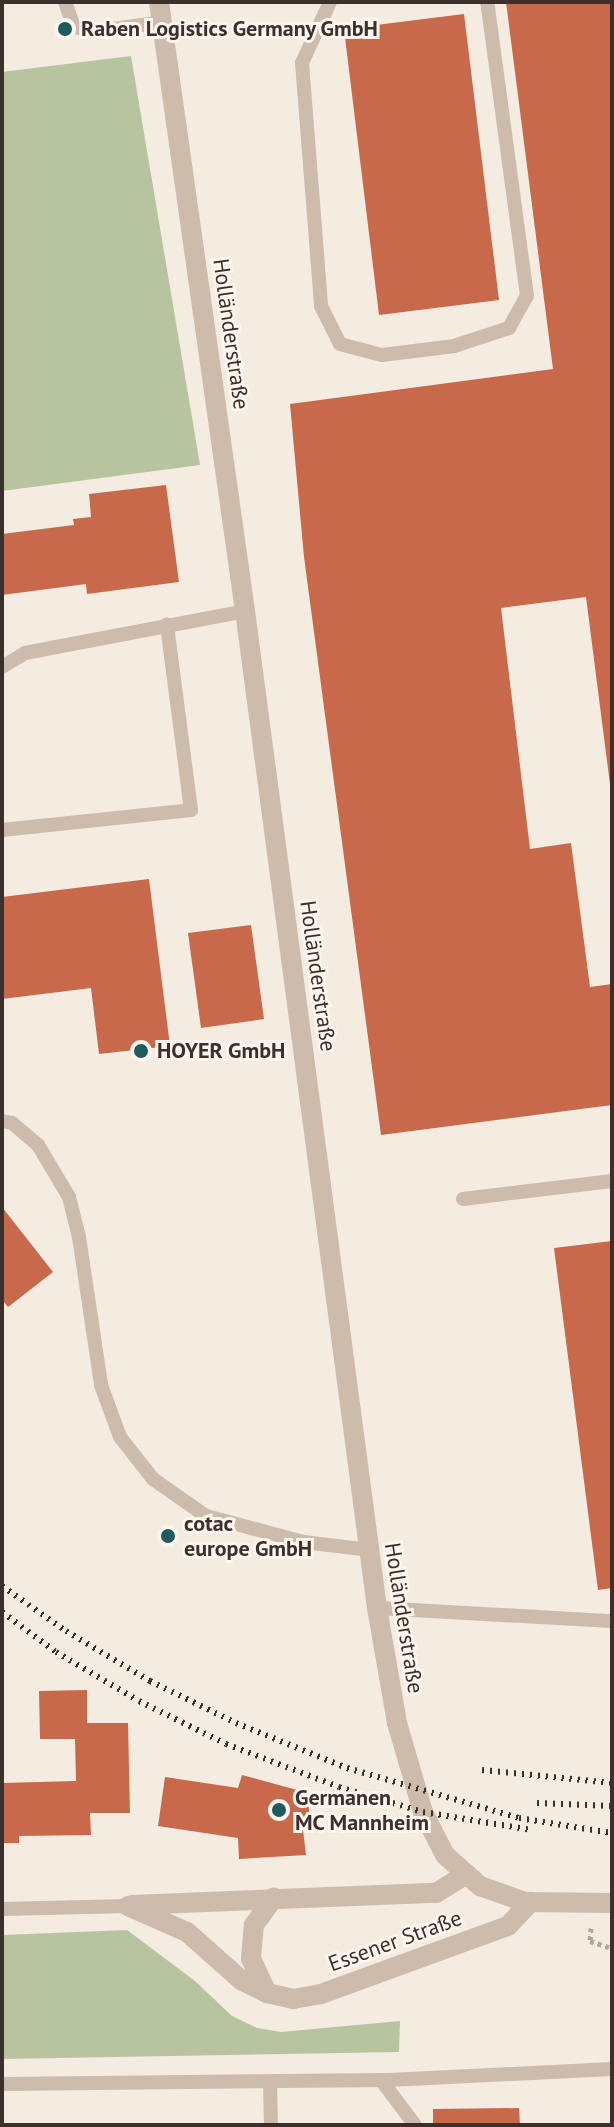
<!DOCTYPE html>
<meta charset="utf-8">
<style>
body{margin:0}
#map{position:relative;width:614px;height:2127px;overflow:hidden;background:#f4ebe1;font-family:"PT Sans",sans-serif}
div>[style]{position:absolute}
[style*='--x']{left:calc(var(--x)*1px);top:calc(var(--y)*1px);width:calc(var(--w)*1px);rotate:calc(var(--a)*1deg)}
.green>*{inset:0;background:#b8c4a0}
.building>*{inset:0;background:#c8694b}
.path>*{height:5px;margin-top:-2.5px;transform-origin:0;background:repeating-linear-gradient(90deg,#b9a596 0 4px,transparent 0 8px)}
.service>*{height:14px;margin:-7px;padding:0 7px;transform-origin:7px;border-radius:7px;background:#cdbbac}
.minor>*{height:20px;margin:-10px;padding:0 10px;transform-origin:10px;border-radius:10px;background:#cdbbac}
.tertiary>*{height:20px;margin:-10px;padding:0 10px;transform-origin:10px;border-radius:10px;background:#cdbbac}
.rail>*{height:6px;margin-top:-3px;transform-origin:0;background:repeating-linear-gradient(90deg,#3b302b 0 2px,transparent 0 8px)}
.dots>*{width:22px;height:22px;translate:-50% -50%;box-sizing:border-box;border:4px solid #fbf5ee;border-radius:50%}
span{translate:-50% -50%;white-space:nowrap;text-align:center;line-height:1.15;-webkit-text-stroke:6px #fbf5ee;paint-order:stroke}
.poi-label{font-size:22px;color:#3b302b;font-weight:700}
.left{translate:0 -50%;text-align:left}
.street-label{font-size:22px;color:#3b302b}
.frame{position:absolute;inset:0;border:4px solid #3b302b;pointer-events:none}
</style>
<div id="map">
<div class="green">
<i style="clip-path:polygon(131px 56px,200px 465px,2px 491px,2px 72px)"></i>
<i style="clip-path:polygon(127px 1930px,195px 1981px,232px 2016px,257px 2028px,281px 2032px,400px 2021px,399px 2052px,2px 2059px,2px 1935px)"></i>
</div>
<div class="building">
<i style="clip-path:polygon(506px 2px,612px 2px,612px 800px,586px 597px,501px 608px,530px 849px,571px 843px,590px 987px,612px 984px,612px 1105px,381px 1135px,304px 557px,290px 404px,553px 369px)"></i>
<i style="clip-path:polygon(464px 14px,499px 300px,379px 315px,344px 29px)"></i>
<i style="clip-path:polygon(166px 485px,179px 582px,87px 594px,86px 584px,2px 595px,2px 534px,74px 525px,73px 519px,91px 517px,89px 494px)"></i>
<i style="clip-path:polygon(149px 879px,170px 1046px,99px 1054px,91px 988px,2px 999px,2px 897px)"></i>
<i style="clip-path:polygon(251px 925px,264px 1019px,201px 1028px,188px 933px)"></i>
<i style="clip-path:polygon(2px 1207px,53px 1272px,8px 1307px,2px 1300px)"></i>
<i style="clip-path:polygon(612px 1241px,612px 1588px,598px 1590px,554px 1248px)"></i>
<i style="clip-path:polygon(87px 1690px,87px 1723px,128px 1723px,130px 1813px,90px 1813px,91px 1835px,19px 1836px,19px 1843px,2px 1843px,2px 1783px,76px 1781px,75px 1739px,40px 1739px,39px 1691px)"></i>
<i style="clip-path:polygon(242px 1775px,308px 1793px,310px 1827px,303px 1830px,306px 1855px,239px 1859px,238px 1838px,158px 1826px,165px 1777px,238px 1788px)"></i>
<i style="clip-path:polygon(519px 2108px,520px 2125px,433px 2125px,433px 2109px)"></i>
</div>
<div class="path">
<i style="--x:591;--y:1928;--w:13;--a:94"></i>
<i style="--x:590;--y:1941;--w:23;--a:18"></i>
</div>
<div class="service">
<i style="--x:65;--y:2;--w:27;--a:70"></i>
<i style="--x:74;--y:27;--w:25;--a:9"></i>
<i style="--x:99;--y:31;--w:65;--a:-8"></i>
<i style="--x:330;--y:2;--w:67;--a:114.7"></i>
<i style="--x:302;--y:63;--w:244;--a:85.5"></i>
<i style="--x:321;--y:306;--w:42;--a:63.4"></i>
<i style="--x:340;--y:344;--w:43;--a:14.7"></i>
<i style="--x:382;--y:355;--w:73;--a:-7.1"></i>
<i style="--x:454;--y:346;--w:58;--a:-18.1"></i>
<i style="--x:509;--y:328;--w:37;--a:-61"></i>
<i style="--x:527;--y:296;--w:297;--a:-97.7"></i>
<i style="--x:2;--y:667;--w:27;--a:-31"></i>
<i style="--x:25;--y:653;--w:224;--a:-10.8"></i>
<i style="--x:2;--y:830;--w:190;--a:-6"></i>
<i style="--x:191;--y:810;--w:187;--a:-97.4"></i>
<i style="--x:2;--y:1121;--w:10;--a:11"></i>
<i style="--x:12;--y:1123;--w:34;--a:40"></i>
<i style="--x:38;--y:1145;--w:61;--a:59.2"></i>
<i style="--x:69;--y:1197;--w:41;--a:76"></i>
<i style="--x:79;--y:1237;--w:150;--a:81.5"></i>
<i style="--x:101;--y:1385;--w:55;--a:69.9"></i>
<i style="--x:120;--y:1437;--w:53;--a:51.8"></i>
<i style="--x:153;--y:1479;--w:65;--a:34.9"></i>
<i style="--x:206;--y:1516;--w:101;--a:14.9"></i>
<i style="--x:304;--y:1542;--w:65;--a:7"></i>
<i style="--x:463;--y:1199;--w:150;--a:-6.9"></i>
<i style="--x:377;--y:1608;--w:235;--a:3.2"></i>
<i style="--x:2;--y:1909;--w:126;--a:-1.4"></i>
<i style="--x:381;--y:2080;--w:56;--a:52.9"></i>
<i style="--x:270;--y:2082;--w:43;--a:88.7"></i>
<i style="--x:2;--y:2084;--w:387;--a:-0.6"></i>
<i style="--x:389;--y:2080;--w:223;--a:-2.8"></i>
</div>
<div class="minor">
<i style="--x:159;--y:2;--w:615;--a:81.96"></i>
<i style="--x:245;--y:611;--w:1006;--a:82.46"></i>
<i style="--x:377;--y:1608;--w:117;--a:80.1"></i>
<i style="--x:397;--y:1723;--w:93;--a:73.7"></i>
<i style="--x:423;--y:1812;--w:48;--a:62.9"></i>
<i style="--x:445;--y:1855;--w:47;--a:41.5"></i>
<i style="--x:480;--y:1886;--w:48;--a:19.6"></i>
<i style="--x:132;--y:1905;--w:304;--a:-2.3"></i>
<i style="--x:436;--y:1893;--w:36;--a:-32"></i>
<i style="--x:128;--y:1906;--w:64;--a:23.8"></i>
<i style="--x:187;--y:1932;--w:72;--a:41.6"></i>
<i style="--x:241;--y:1980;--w:29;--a:27"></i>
<i style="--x:267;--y:1993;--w:27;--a:13"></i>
<i style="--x:293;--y:1999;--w:28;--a:-10"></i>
<i style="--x:321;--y:1994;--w:199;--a:-20"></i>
<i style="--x:508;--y:1926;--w:33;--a:-47"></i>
<i style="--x:267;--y:1993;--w:38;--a:-115"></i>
<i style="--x:251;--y:1958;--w:33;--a:-85"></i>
<i style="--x:254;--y:1925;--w:34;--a:-54"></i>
</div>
<div class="tertiary">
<i style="--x:525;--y:1902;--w:87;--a:0.7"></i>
</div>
<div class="rail">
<i style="--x:2;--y:1586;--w:78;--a:35.1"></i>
<i style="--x:66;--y:1631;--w:98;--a:30.8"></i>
<i style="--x:150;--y:1681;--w:96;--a:26"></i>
<i style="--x:236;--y:1723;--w:120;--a:22.1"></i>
<i style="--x:347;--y:1768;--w:179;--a:16.2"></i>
<i style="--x:519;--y:1818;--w:94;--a:9.2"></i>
<i style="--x:2;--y:1612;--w:67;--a:36.5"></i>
<i style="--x:56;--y:1652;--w:96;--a:30.6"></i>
<i style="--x:139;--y:1701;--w:97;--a:26.3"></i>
<i style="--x:226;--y:1744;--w:121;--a:20.8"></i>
<i style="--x:339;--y:1787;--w:88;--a:16.6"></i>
<i style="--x:423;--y:1812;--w:110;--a:9.4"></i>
<i style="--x:482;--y:1770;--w:131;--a:5.7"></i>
<i style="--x:537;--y:1803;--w:75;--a:2.3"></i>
</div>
<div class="dots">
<i style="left:65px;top:29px;background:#1f5a5e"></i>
<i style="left:141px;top:1051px;background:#1f5a5e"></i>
<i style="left:168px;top:1536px;background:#1f5a5e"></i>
<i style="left:279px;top:1810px;background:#1f5a5e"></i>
</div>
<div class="poi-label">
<span class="left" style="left:81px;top:29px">Raben Logistics Germany GmbH</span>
<span class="left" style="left:157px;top:1051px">HOYER GmbH</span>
<span class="left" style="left:184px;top:1536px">cotac<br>europe GmbH</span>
<span class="left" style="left:295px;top:1810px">Germanen<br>MC Mannheim</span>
</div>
<div class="street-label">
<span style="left:231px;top:334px;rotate:82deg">Holländerstraße</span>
<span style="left:318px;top:976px;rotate:82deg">Holländerstraße</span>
<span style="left:404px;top:1618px;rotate:81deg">Holländerstraße</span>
<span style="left:395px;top:1941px;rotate:-20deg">Essener Straße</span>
</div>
<div class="frame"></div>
</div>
